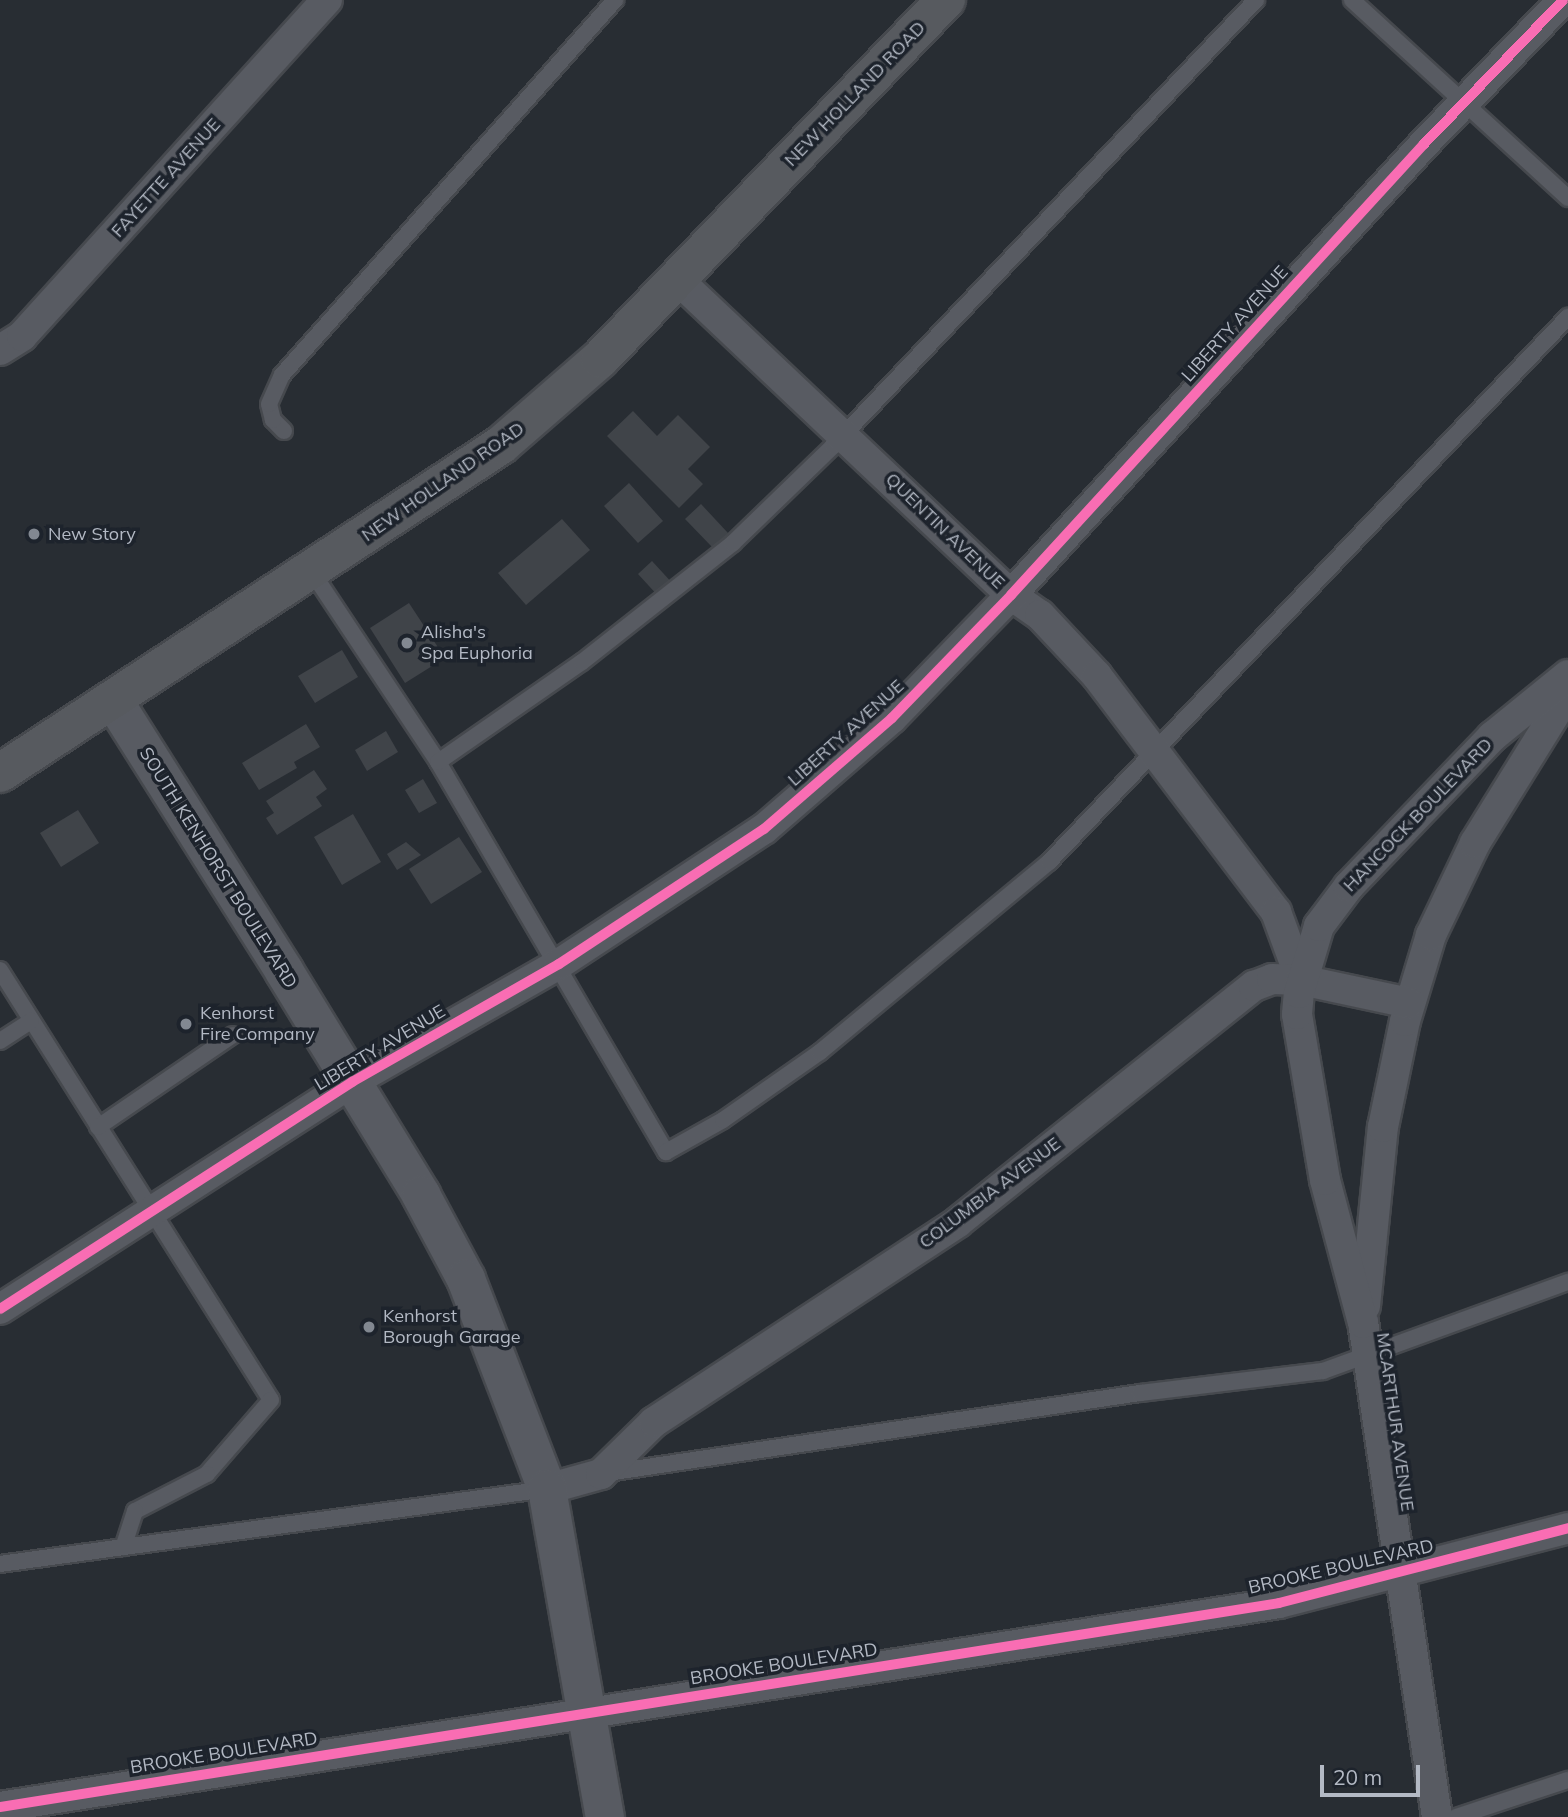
<!DOCTYPE html>
<style>
body{margin:0}
#map{position:relative;width:1568px;height:1817px;overflow:hidden;background:#282d33;font-family:Mulish,sans-serif}
div>[style]{position:absolute}
[style*='--x']{left:calc(var(--x)*1px);top:calc(var(--y)*1px);width:calc(var(--w)*1px);rotate:calc(var(--a)*1deg)}
.building>*{inset:0;background:#404449}
.roads{filter:drop-shadow(2px 0 #46494e) drop-shadow(-2px 0 #46494e) drop-shadow(0 2px #46494e) drop-shadow(0 -2px #46494e)}
.service>*{height:16px;margin:-8px;padding:0 8px;transform-origin:8px;border-radius:8px;background:#585b62}
.minor>*{height:30px;margin:-15px;padding:0 15px;transform-origin:15px;border-radius:15px;background:#585b62}
.tertiary>*{height:38px;margin:-19px;padding:0 19px;transform-origin:19px;border-radius:19px;background:#585b62}
.secondary>*{height:38px;margin:-19px;padding:0 19px;transform-origin:19px;border-radius:19px;background:#575a5f}
.cycleway>*{height:10px;margin:-5px;padding:0 5px;transform-origin:5px;border-radius:5px;background:#f96db3}
.dots>*{width:19px;height:19px;translate:-50% -50%;box-sizing:border-box;border:4px solid #1d232c;border-radius:50%}
span{translate:-50% -50%;white-space:nowrap;text-align:center;line-height:1.15;-webkit-text-stroke:7px #1d232c;paint-order:stroke}
.street-label{font-size:18px;color:#b3b9c4}
.poi-label{font-size:18px;color:#b3b9c4}
.left{translate:0 -50%;text-align:left}
.scale{position:absolute;left:1320px;top:1765px;width:100px;height:32px;box-sizing:border-box;border:4px solid #b3b9c4;border-top:0;padding-left:9px;font-size:21px;line-height:24px;white-space:nowrap;color:#b3b9c4;-webkit-text-stroke:5px #1d232c;paint-order:stroke}
</style>
<div id="map">
<div class="building">
<i style="clip-path:polygon(633px 411px,657px 436px,678px 415px,710px 447px,688px 469px,703px 484px,679px 508px,607px 436px)"></i>
<i style="clip-path:polygon(629px 483px,663px 521px,638px 543px,604px 506px)"></i>
<i style="clip-path:polygon(701px 504px,728px 533px,713px 548px,685px 519px)"></i>
<i style="clip-path:polygon(562px 519px,590px 550px,526px 605px,498px 573px)"></i>
<i style="clip-path:polygon(652px 561px,674px 585px,660px 598px,638px 574px)"></i>
<i style="clip-path:polygon(409px 603px,445px 658px,405px 683px,370px 628px)"></i>
<i style="clip-path:polygon(342px 650px,358px 677px,315px 703px,298px 676px)"></i>
<i style="clip-path:polygon(306px 724px,320px 747px,294px 762px,297px 768px,259px 790px,242px 763px)"></i>
<i style="clip-path:polygon(386px 731px,398px 752px,367px 771px,355px 750px)"></i>
<i style="clip-path:polygon(314px 770px,327px 789px,316px 797px,322px 806px,277px 835px,266px 818px,274px 813px,266px 801px)"></i>
<i style="clip-path:polygon(423px 779px,437px 803px,419px 813px,405px 790px)"></i>
<i style="clip-path:polygon(78px 810px,99px 843px,61px 867px,40px 833px)"></i>
<i style="clip-path:polygon(353px 814px,381px 862px,342px 885px,314px 837px)"></i>
<i style="clip-path:polygon(459px 837px,482px 872px,431px 904px,409px 869px)"></i>
<i style="clip-path:polygon(406px 842px,421px 855px,397px 870px,387px 854px)"></i>
</div>
<div class="roads">
<div class="service">
<i style="--x:1352;--y:0;--w:293;--a:42.5"></i>
<i style="--x:284;--y:431;--w:16;--a:-135"></i>
<i style="--x:273;--y:420;--w:16;--a:-104"></i>
<i style="--x:269;--y:404;--w:32;--a:-66"></i>
<i style="--x:282;--y:375;--w:502;--a:-48.39"></i>
<i style="--x:312;--y:572;--w:228;--a:56.4"></i>
<i style="--x:438;--y:762;--w:452;--a:59.7"></i>
<i style="--x:666;--y:1152;--w:65;--a:-29.3"></i>
<i style="--x:723;--y:1120;--w:118;--a:-35"></i>
<i style="--x:820;--y:1052;--w:298;--a:-39.7"></i>
<i style="--x:1049;--y:862;--w:753;--a:-46.4"></i>
<i style="--x:438;--y:762;--w:175;--a:-34.8"></i>
<i style="--x:582;--y:662;--w:192;--a:-38.2"></i>
<i style="--x:733;--y:543;--w:139;--a:-44.1"></i>
<i style="--x:833;--y:446;--w:615;--a:-46.52"></i>
<i style="--x:0;--y:970;--w:508;--a:57.78"></i>
<i style="--x:271;--y:1400;--w:98;--a:130.9"></i>
<i style="--x:207;--y:1474;--w:81;--a:152.8"></i>
<i style="--x:135;--y:1511;--w:38;--a:108"></i>
<i style="--x:0;--y:1041;--w:37;--a:-33"></i>
<i style="--x:98;--y:1127;--w:163;--a:-34.3"></i>
<i style="--x:607;--y:1473;--w:539;--a:-8.54"></i>
<i style="--x:1140;--y:1393;--w:184;--a:-6.9"></i>
<i style="--x:1323;--y:1371;--w:261;--a:-20"></i>
<i style="--x:0;--y:1564;--w:552;--a:-7.81"></i>
<i style="--x:1456;--y:1817;--w:118;--a:-18.3"></i>
</div>
<div class="minor">
<i style="--x:676;--y:278;--w:461;--a:43.4"></i>
<i style="--x:1011;--y:595;--w:35;--a:35"></i>
<i style="--x:1040;--y:615;--w:83;--a:46.9"></i>
<i style="--x:1097;--y:676;--w:296;--a:52.8"></i>
<i style="--x:1276;--y:912;--w:72;--a:69.8"></i>
<i style="--x:0;--y:350;--w:26;--a:-32"></i>
<i style="--x:22;--y:336;--w:454;--a:-47.8"></i>
<i style="--x:1365;--y:1306;--w:180;--a:-84.3"></i>
<i style="--x:1383;--y:1127;--w:108;--a:-78.3"></i>
<i style="--x:1405;--y:1021;--w:90;--a:-73.2"></i>
<i style="--x:1431;--y:935;--w:102;--a:-64.4"></i>
<i style="--x:1475;--y:843;--w:176;--a:-58.2"></i>
<i style="--x:0;--y:1309;--w:419;--a:-32.8"></i>
<i style="--x:352;--y:1082;--w:238;--a:-29.7"></i>
<i style="--x:559;--y:964;--w:245;--a:-33.4"></i>
<i style="--x:764;--y:829;--w:169;--a:-40.9"></i>
<i style="--x:892;--y:718;--w:171;--a:-45.9"></i>
<i style="--x:1011;--y:595;--w:612;--a:-47.52"></i>
<i style="--x:1424;--y:144;--w:200;--a:-46"></i>
<i style="--x:547;--y:1489;--w:56;--a:-15.5"></i>
<i style="--x:601;--y:1474;--w:74;--a:-44.5"></i>
<i style="--x:654;--y:1422;--w:364;--a:-33.3"></i>
<i style="--x:958;--y:1222;--w:379;--a:-38.6"></i>
<i style="--x:1254;--y:986;--w:19;--a:-21"></i>
<i style="--x:1272;--y:979;--w:29;--a:2"></i>
<i style="--x:1301;--y:980;--w:110;--a:12"></i>
<i style="--x:0;--y:1807;--w:1295;--a:-9.06"></i>
<i style="--x:1279;--y:1603;--w:299;--a:-14.5"></i>
<i style="--x:1437;--y:1817;--w:500;--a:-98.5"></i>
<i style="--x:1363;--y:1323;--w:148;--a:-104.9"></i>
<i style="--x:1325;--y:1180;--w:168;--a:-99.6"></i>
<i style="--x:1297;--y:1014;--w:21;--a:-85"></i>
<i style="--x:1299;--y:993;--w:70;--a:-73.4"></i>
<i style="--x:1319;--y:926;--w:50;--a:-53.1"></i>
<i style="--x:1349;--y:886;--w:207;--a:-46.2"></i>
<i style="--x:1492;--y:737;--w:98;--a:-39.2"></i>
</div>
<div class="tertiary">
<i style="--x:113;--y:700;--w:320;--a:57.7"></i>
<i style="--x:284;--y:971;--w:263;--a:58.5"></i>
<i style="--x:421;--y:1195;--w:95;--a:61.8"></i>
<i style="--x:466;--y:1279;--w:225;--a:68.9"></i>
<i style="--x:547;--y:1489;--w:333;--a:80"></i>
</div>
<div class="secondary">
<i style="--x:0;--y:773;--w:599;--a:-33.21"></i>
<i style="--x:501;--y:445;--w:131;--a:-41"></i>
<i style="--x:600;--y:359;--w:499;--a:-46.1"></i>
</div>
</div>
<div class="cycleway">
<i style="--x:0;--y:1309;--w:419;--a:-32.8"></i>
<i style="--x:352;--y:1082;--w:238;--a:-29.7"></i>
<i style="--x:559;--y:964;--w:245;--a:-33.4"></i>
<i style="--x:764;--y:829;--w:169;--a:-40.9"></i>
<i style="--x:892;--y:718;--w:171;--a:-45.9"></i>
<i style="--x:1011;--y:595;--w:612;--a:-47.52"></i>
<i style="--x:1424;--y:144;--w:200;--a:-46"></i>
<i style="--x:0;--y:1807;--w:1295;--a:-9.06"></i>
<i style="--x:1279;--y:1603;--w:299;--a:-14.5"></i>
</div>
<div class="dots">
<i style="left:34px;top:534px;background:#828891"></i>
<i style="left:407px;top:643px;background:#828891"></i>
<i style="left:186px;top:1024px;background:#828891"></i>
<i style="left:369px;top:1327px;background:#828891"></i>
</div>
<div class="street-label">
<span style="left:855px;top:94px;rotate:-46deg">NEW HOLLAND ROAD</span>
<span style="left:166px;top:178px;rotate:-48deg">FAYETTE AVENUE</span>
<span style="left:1235px;top:324px;rotate:-48deg">LIBERTY AVENUE</span>
<span style="left:443px;top:482px;rotate:-35deg">NEW HOLLAND ROAD</span>
<span style="left:945px;top:531px;rotate:44deg">QUENTIN AVENUE</span>
<span style="left:846px;top:733px;rotate:-42deg">LIBERTY AVENUE</span>
<span style="left:1418px;top:815px;rotate:-46deg">HANCOCK BOULEVARD</span>
<span style="left:218px;top:868px;rotate:58deg">SOUTH KENHORST BOULEVARD</span>
<span style="left:380px;top:1048px;rotate:-31deg">LIBERTY AVENUE</span>
<span style="left:990px;top:1193px;rotate:-37deg">COLUMBIA AVENUE</span>
<span style="left:1395px;top:1422px;rotate:82deg">MCARTHUR AVENUE</span>
<span style="left:1341px;top:1567px;rotate:-13deg">BROOKE BOULEVARD</span>
<span style="left:784px;top:1664px;rotate:-9deg">BROOKE BOULEVARD</span>
<span style="left:224px;top:1753px;rotate:-9deg">BROOKE BOULEVARD</span>
</div>
<div class="poi-label">
<span class="left" style="left:48px;top:534px">New Story</span>
<span class="left" style="left:421px;top:643px">Alisha's<br>Spa Euphoria</span>
<span class="left" style="left:200px;top:1024px">Kenhorst<br>Fire Company</span>
<span class="left" style="left:383px;top:1327px">Kenhorst<br>Borough Garage</span>
</div>
<div class="scale">20 m</div>
</div>
